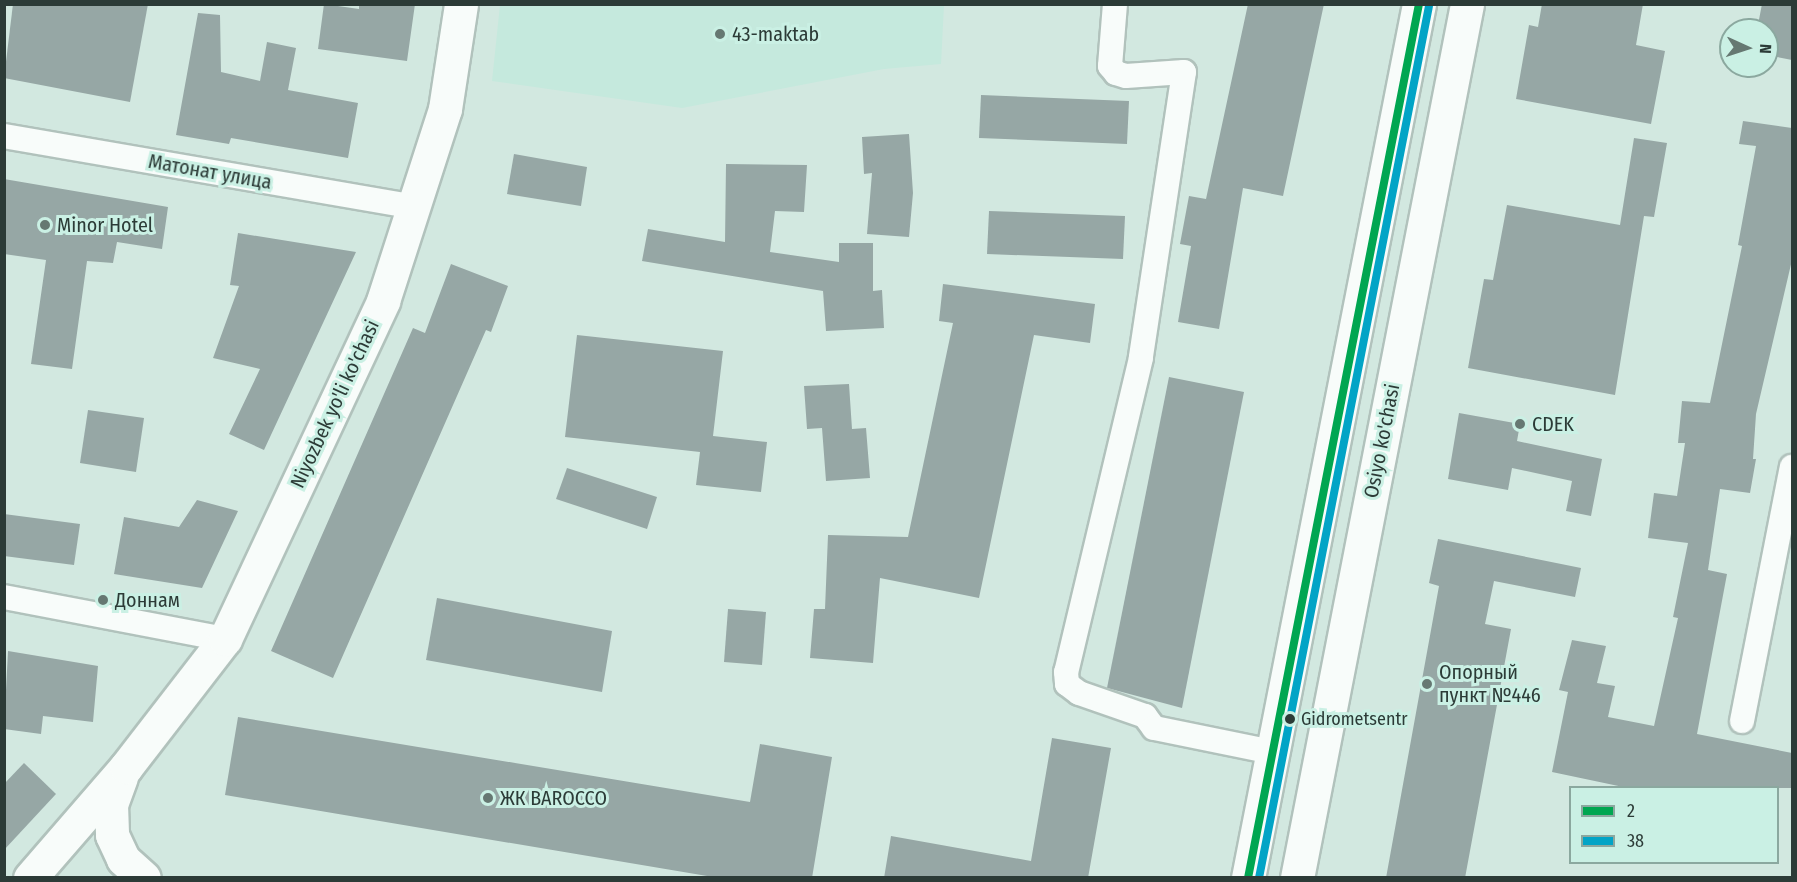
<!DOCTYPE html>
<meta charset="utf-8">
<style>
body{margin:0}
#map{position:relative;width:1797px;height:882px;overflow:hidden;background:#d2e8e0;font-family:"Fira Sans Condensed",sans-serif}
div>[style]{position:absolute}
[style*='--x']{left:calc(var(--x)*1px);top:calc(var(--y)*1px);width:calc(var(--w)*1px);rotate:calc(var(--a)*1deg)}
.built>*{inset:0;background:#c5e9dd}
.building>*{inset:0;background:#96a7a5}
.roads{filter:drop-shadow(2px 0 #b1c2bc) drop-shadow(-2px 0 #b1c2bc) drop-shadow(0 2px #b1c2bc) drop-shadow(0 -2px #b1c2bc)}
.street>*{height:24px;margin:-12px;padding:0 12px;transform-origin:12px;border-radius:12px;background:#f8fcfa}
.secondary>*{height:33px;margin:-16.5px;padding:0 16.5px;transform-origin:16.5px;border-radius:16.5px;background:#f8fcfa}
.bus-1>*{height:8px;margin:-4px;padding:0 4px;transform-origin:4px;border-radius:4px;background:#00a651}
.bus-2>*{height:8px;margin:-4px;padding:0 4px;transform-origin:4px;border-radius:4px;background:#02a4c6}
.dots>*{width:16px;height:16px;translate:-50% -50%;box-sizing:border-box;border:3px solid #caf0e4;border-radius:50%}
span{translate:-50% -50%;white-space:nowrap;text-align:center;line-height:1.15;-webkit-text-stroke:6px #caf0e4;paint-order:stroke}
.bus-label{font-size:18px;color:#2c3b37}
.left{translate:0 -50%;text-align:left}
.poi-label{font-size:20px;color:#2c3b37}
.street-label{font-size:20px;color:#2c3b37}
.frame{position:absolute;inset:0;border:6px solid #2c3b37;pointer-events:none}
.legend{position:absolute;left:1569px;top:786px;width:210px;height:78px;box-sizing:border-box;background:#caf0e4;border:2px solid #8ba89f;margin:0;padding:8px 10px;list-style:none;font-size:18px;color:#2c3b37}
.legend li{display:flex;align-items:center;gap:12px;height:30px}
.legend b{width:30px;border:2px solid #8ba89f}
.north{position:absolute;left:1719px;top:18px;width:60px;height:60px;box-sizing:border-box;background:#caf0e4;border:2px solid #8ba89f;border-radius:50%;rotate:93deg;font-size:16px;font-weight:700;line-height:24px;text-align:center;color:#2c3b37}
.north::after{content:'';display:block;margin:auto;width:21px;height:27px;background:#667872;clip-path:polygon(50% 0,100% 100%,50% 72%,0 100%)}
</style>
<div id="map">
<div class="built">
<i style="clip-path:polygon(500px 5px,944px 5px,941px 64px,884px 69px,682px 108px,492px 81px)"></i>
</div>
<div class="building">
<i style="clip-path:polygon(13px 4px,148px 4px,130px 102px,4px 78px)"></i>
<i style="clip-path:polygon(324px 4px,359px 9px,359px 4px,415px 4px,407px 61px,318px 49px)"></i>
<i style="clip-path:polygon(1248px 4px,1324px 4px,1283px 196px,1243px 188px,1219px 329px,1178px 322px,1191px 246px,1180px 244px,1189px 196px,1206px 199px)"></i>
<i style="clip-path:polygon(1542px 4px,1643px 4px,1636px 45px,1665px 51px,1651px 124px,1516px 99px,1529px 25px,1538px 27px)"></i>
<i style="clip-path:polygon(1762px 4px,1792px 4px,1792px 60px,1767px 55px,1767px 30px,1757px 30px)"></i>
<i style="clip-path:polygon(198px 13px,220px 15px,221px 72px,260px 81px,267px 42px,296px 48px,288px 90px,358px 103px,348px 158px,231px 138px,229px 144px,176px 135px)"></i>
<i style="clip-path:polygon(981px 95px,1129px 101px,1127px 144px,979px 138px)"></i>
<i style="clip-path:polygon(1743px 121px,1792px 128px,1792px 260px,1756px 414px,1753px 459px,1756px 459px,1750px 493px,1720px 489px,1708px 570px,1727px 574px,1697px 734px,1792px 753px,1792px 788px,1628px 788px,1552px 772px,1568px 692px,1559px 690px,1572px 640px,1606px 646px,1597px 683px,1615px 686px,1608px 717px,1654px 726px,1678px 618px,1673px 617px,1688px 543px,1648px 538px,1654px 493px,1677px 496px,1685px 443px,1678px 443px,1682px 401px,1710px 403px,1742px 246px,1738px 245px,1756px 146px,1739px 144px)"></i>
<i style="clip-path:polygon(909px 134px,913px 193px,909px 237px,867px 234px,872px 173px,864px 174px,862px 137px)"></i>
<i style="clip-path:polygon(1634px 138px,1667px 143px,1654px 217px,1644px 216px,1615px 395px,1468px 368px,1484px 279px,1493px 280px,1507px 205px,1620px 225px)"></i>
<i style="clip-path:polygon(514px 154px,587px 167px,581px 206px,507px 194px)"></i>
<i style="clip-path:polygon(726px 164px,807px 165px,804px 212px,775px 211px,770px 252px,839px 262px,839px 243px,873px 243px,873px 291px,882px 290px,884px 328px,826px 331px,823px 291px,642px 261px,648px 229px,725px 242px)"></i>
<i style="clip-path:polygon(4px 179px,168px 207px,162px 249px,117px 242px,113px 263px,87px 261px,72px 369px,31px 364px,46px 260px,4px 254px)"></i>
<i style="clip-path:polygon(989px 211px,1125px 216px,1123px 259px,987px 254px)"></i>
<i style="clip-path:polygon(238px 233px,356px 252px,264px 450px,229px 434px,260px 369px,213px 358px,239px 286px,230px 285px)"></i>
<i style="clip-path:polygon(451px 264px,508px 286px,491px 332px,486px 330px,333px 678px,271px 651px,413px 328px,425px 333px)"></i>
<i style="clip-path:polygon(943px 284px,1095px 304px,1090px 343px,1034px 335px,979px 598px,880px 578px,873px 663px,810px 658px,814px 609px,825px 609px,828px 535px,908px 537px,953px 323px,939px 321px)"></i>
<i style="clip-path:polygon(577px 335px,723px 351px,713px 436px,767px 442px,761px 492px,696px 485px,700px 452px,565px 437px)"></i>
<i style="clip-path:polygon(1169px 377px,1244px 392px,1182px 708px,1107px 688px)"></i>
<i style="clip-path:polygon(849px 384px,852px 429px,866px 428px,870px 478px,826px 481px,822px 428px,807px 429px,804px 386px)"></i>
<i style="clip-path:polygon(88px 410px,144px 418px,136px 472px,80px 463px)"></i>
<i style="clip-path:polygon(1459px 413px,1520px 424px,1517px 441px,1602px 459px,1591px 516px,1566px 511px,1572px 481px,1512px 468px,1508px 490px,1448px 479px)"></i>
<i style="clip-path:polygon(567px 468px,657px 497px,647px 529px,556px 499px)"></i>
<i style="clip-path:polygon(197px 500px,238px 511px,202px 588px,114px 574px,124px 517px,179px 527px)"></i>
<i style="clip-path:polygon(4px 514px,80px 524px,74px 565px,4px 556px)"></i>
<i style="clip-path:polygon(1438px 539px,1581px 568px,1575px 597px,1494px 581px,1485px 624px,1511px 629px,1465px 878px,1386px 878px,1439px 586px,1429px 583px)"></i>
<i style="clip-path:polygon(437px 598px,612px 631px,602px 692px,426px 660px)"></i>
<i style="clip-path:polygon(728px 609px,766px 612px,762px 665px,724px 662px)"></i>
<i style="clip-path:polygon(8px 651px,98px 666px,93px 722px,43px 716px,41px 734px,4px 729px)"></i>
<i style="clip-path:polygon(238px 717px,750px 802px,760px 744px,832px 757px,812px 878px,719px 878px,225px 795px)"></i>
<i style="clip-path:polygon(1052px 738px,1111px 748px,1088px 878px,884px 878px,891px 836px,1031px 861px)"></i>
<i style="clip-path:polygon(24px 763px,56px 794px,4px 850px,4px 784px)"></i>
</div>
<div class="roads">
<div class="street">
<i style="--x:1115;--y:4;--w:62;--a:94.6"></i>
<i style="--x:1110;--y:66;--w:9;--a:49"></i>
<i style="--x:1116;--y:73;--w:10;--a:17"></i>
<i style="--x:1126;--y:76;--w:58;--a:-3.9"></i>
<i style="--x:1184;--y:72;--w:289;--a:98.6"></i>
<i style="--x:1141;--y:358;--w:323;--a:103.4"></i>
<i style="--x:1066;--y:672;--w:12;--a:85"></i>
<i style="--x:1067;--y:684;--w:15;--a:37"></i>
<i style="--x:1079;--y:693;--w:70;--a:19.2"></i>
<i style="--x:1145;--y:716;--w:15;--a:53"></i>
<i style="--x:1154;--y:728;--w:120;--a:11.5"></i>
<i style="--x:4;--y:136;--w:418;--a:9.8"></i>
<i style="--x:4;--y:597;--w:225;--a:10.8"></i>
<i style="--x:1742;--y:721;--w:259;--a:-78.9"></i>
</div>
<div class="secondary">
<i style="--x:121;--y:777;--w:29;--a:110"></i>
<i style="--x:111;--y:804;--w:31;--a:88"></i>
<i style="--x:112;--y:835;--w:26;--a:65"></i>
<i style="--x:123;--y:859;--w:28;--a:42"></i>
<i style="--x:30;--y:878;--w:147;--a:-49.1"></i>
<i style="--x:126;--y:767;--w:162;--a:-52.3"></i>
<i style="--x:225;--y:639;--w:373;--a:-64.9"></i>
<i style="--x:383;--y:301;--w:202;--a:-72.1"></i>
<i style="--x:445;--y:109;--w:106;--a:-81.3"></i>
<i style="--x:1248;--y:878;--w:891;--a:-78.93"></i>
<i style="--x:1297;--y:878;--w:890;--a:-78.99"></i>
</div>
</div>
<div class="bus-1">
<i style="--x:1248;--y:878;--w:891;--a:-78.93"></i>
</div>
<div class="bus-2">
<i style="--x:1259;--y:878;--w:888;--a:-78.97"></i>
</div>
<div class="dots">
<i style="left:720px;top:34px;background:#667872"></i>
<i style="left:45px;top:225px;background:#667872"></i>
<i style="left:1520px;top:424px;background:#667872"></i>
<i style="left:103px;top:600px;background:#667872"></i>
<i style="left:1427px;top:684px;background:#667872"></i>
<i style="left:1290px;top:719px;background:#2c3b37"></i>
<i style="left:488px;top:798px;background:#667872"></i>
</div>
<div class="bus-label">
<span class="left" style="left:1301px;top:719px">Gidrometsentr</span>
</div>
<div class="poi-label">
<span class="left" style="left:732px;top:34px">43-maktab</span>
<span class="left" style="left:57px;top:225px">Minor Hotel</span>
<span class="left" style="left:1532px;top:424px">CDEK</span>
<span class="left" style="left:115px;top:600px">Доннам</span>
<span class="left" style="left:1439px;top:684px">Опорный<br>пункт №446</span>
<span class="left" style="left:500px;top:798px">ЖК BAROCCO</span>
</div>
<div class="street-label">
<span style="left:210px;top:172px;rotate:10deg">Матонат улица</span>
<span style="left:335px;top:404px;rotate:-65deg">Niyozbek yo'li ko'chasi</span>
<span style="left:1382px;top:441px;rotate:-79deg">Osiyo ko'chasi</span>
</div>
<div class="frame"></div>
<ul class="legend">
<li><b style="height:8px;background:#00a651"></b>2</li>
<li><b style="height:8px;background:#02a4c6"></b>38</li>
</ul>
<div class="north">N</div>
</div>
